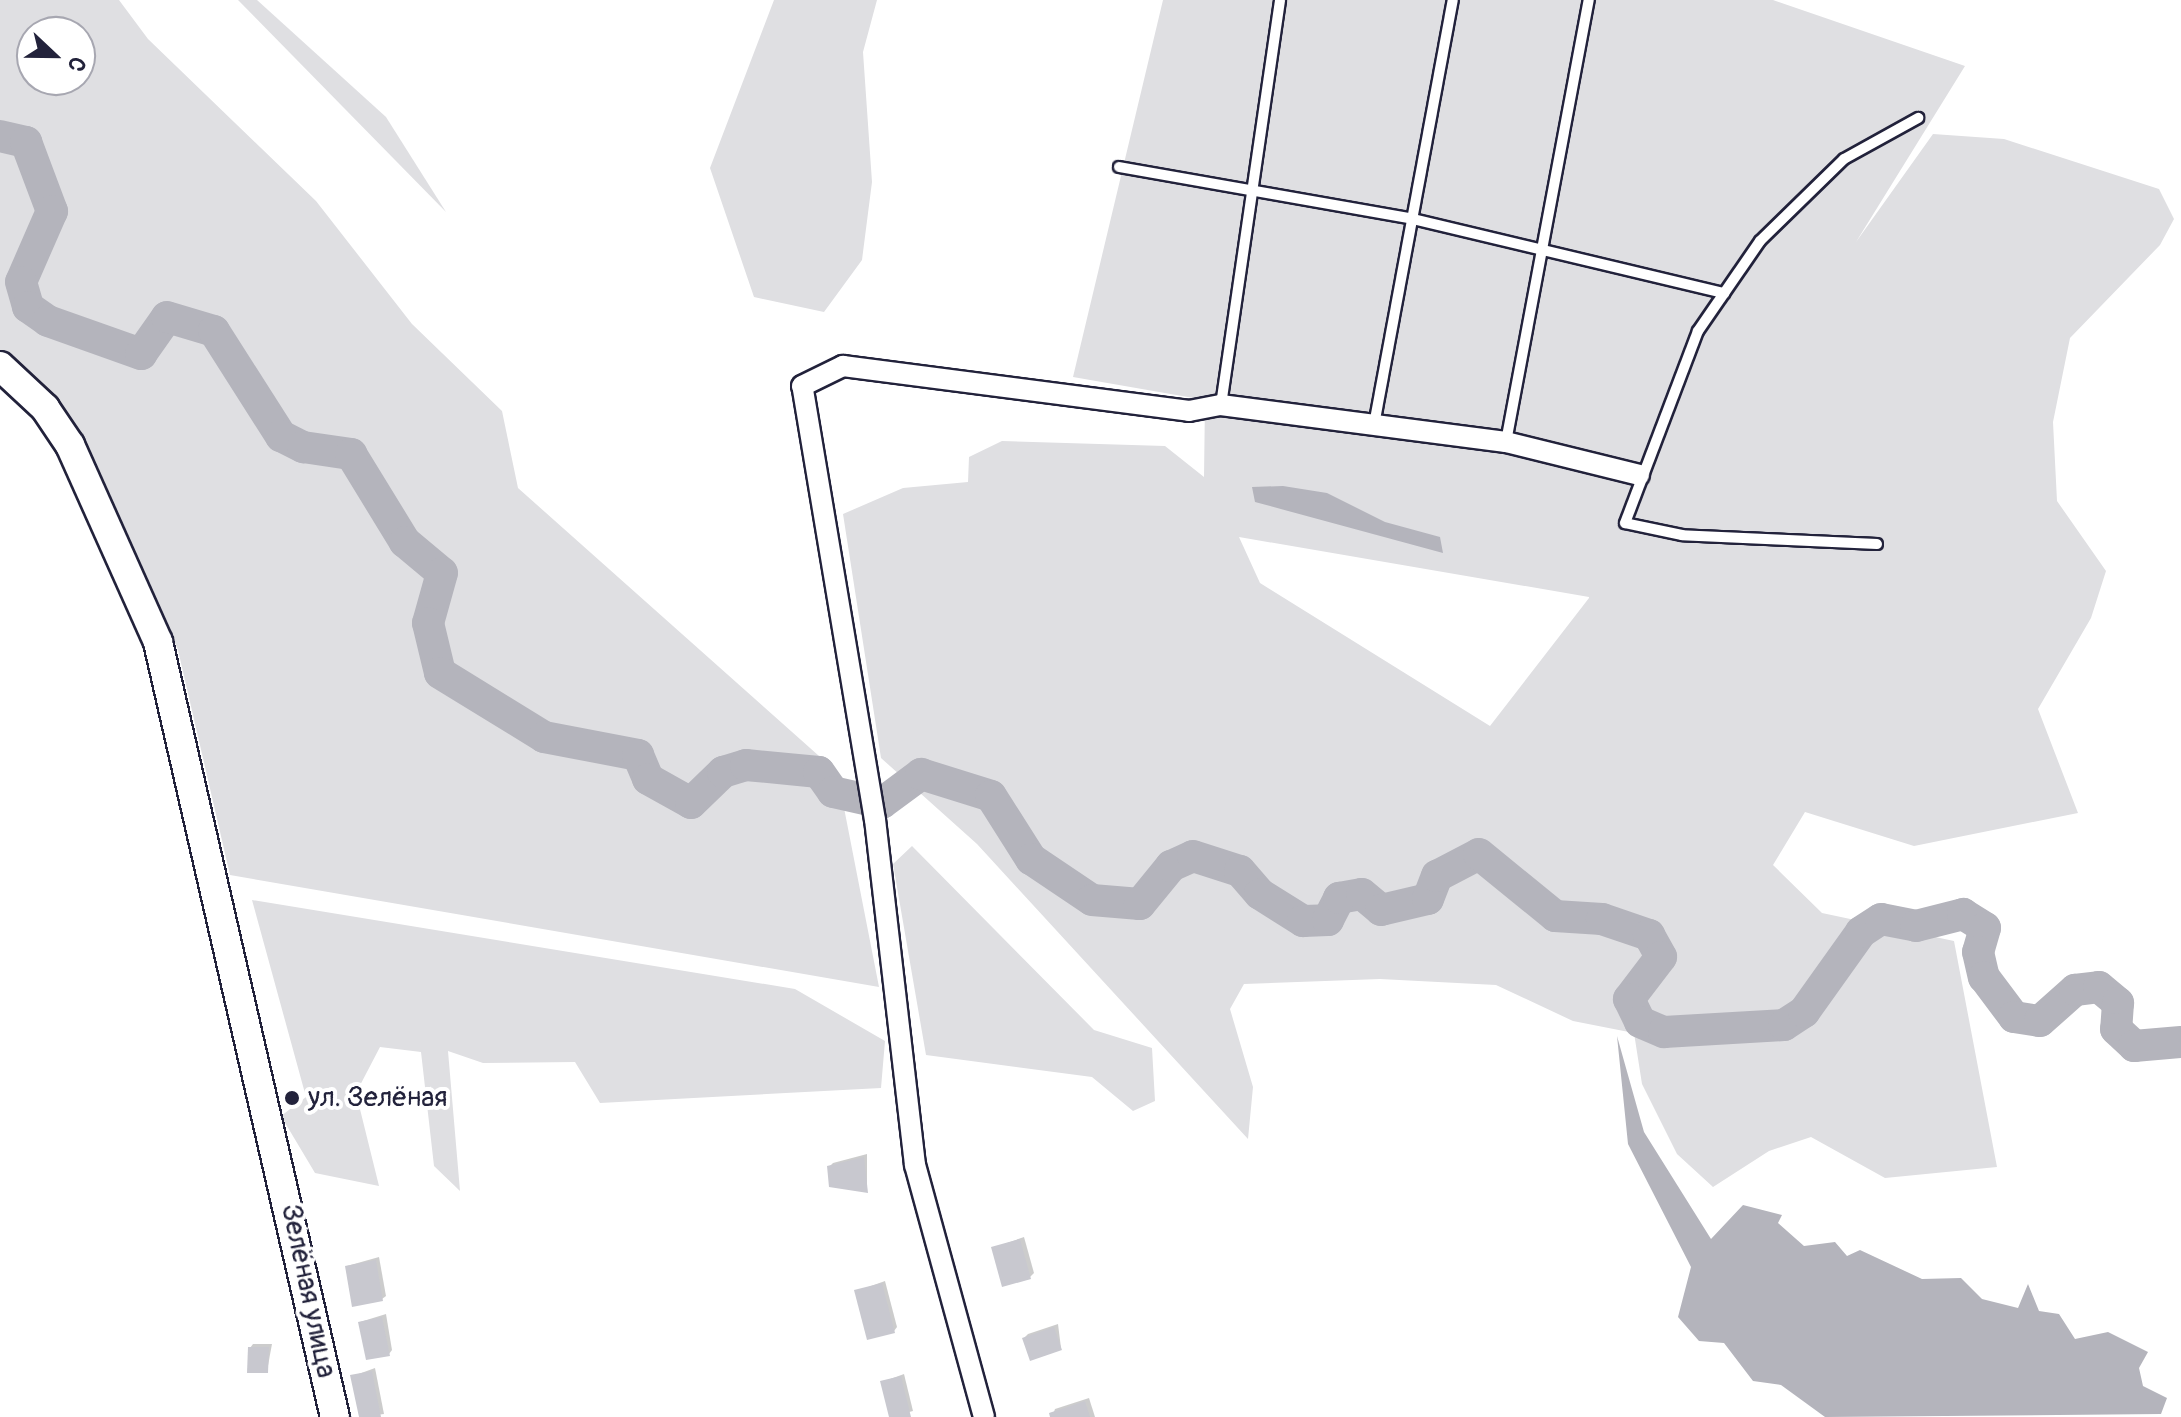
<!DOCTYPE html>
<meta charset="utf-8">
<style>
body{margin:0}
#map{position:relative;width:2181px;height:1417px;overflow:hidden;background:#fff;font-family:Pangolin,sans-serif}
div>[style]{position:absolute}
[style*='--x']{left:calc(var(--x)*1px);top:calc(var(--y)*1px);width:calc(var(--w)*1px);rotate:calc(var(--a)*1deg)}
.green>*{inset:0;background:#dfdfe2}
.water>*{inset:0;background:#b4b4bc}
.shadow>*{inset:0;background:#0003}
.river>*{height:32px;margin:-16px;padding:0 16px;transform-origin:16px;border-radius:16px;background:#b4b4bc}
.building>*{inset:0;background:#c8c8cf}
.roads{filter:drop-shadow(2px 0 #22223b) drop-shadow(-2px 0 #22223b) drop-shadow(0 2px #22223b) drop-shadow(0 -2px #22223b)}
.lane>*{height:10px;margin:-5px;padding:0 5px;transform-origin:5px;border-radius:5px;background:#fff}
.street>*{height:20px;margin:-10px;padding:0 10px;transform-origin:10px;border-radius:10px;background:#fff}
.secondary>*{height:28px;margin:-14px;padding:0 14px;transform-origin:14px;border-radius:14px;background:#fff}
.dots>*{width:22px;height:22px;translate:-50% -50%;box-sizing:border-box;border:4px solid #fff;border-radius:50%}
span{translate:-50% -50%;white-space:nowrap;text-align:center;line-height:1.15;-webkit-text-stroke:8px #fff;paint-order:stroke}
.poi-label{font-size:28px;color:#22223b}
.left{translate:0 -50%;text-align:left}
.street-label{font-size:28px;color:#22223b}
.north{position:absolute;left:16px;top:16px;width:80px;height:80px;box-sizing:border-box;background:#fff;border:2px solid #a7a7b1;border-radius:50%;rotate:112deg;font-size:22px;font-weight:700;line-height:32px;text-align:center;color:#22223b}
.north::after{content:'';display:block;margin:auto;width:28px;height:36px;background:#22223b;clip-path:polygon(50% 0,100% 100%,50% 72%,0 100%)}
</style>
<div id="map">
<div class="green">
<i style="clip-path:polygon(evenodd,0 0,119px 0,148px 39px,316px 201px,412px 324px,502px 411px,518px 488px,837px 772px,879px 987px,230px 875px,178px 650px,94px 459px,0 350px,0 0,32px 32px,80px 32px,80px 80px,32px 80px,32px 32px)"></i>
<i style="clip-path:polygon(238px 0,257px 0,386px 117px,446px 212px)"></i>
<i style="clip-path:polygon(774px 0,877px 0,863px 52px,872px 182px,862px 260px,824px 312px,754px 297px,710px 168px)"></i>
<i style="clip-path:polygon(evenodd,1163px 0,1773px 0,1965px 66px,1856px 242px,1933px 134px,2004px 139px,2159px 189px,2174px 219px,2160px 245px,2070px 338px,2053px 422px,2057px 501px,2106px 571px,2091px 618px,2038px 709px,2078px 813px,1914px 846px,1805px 812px,1773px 865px,1822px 913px,1954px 941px,1997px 1167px,1885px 1178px,1811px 1137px,1769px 1151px,1713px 1187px,1677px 1154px,1642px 1084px,1634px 1033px,1573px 1021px,1496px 985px,1380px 979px,1244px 984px,1230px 1009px,1253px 1087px,1248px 1139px,977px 844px,881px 758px,843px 514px,903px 488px,968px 482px,969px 457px,1002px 441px,1165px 446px,1204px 477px,1205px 400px,1073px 377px,1163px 0,1239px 537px,1589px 597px,1589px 598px,1490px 726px,1260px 583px,1239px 537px)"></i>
<i style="clip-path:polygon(912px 846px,1094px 1030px,1152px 1048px,1155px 1101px,1133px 1111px,1092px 1077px,926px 1055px,893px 864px)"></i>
<i style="clip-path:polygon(252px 900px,795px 989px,885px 1041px,881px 1088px,600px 1103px,575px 1062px,483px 1063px,448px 1051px,460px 1191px,434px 1166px,421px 1052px,380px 1047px,356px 1093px,379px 1186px,315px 1173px,281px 1116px,306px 1097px)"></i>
</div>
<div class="water">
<i style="clip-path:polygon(1283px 486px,1327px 493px,1385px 522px,1440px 537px,1443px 553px,1255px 502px,1252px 487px)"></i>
<i style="clip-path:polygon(1617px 1036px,1644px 1132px,1711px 1239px,1743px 1205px,1782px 1215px,1778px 1223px,1804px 1246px,1835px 1242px,1847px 1256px,1860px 1250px,1922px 1279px,1961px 1278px,1982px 1299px,2018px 1308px,2028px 1284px,2039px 1311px,2059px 1314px,2075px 1339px,2108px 1332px,2148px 1352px,2139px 1368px,2143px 1386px,2167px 1398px,2161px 1414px,1825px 1417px,1781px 1385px,1753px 1381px,1724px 1343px,1699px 1341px,1678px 1317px,1691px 1267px,1628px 1144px)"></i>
</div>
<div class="shadow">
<i style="clip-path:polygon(867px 1154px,867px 1191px,829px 1167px,833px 1163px)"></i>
<i style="clip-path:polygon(1024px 1237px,1034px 1273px,1030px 1277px,993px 1248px)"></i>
<i style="clip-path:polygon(379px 1257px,386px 1296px,382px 1299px,347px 1266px)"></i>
<i style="clip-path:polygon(885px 1281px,897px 1327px,894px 1331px,857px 1291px)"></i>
<i style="clip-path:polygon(386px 1314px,392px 1350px,389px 1354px,360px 1322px)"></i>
<i style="clip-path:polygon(1058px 1324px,1061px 1348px,1024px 1338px,1028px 1334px)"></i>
<i style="clip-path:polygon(253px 1344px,272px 1344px,267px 1371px,250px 1348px)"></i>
<i style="clip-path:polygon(375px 1368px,384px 1414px,361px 1417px,353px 1376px)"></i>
<i style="clip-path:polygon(904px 1374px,913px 1411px,891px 1417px,882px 1382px)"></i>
<i style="clip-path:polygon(1089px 1398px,1095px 1417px,1052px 1417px,1055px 1409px)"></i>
</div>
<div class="river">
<i style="--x:0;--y:136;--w:27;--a:13"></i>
<i style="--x:26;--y:142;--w:74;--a:69.4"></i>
<i style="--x:52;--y:211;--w:77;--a:113.6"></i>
<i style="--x:21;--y:282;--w:26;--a:74"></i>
<i style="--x:28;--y:307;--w:24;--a:35"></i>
<i style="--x:48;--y:321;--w:99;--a:19.5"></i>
<i style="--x:141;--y:354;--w:45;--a:-54.9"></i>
<i style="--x:167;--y:317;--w:49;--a:16.6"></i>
<i style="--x:214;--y:331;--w:125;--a:57.5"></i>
<i style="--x:281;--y:436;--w:25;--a:27"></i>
<i style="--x:303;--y:447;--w:49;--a:8.3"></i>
<i style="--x:351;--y:454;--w:103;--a:58.5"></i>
<i style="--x:405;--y:542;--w:48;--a:40"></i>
<i style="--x:442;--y:573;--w:52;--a:105.6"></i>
<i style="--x:428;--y:623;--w:51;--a:76.5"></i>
<i style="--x:440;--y:673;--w:122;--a:31.6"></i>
<i style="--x:544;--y:737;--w:96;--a:10.8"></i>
<i style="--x:638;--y:755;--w:26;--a:67"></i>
<i style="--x:648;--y:779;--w:49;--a:29.2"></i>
<i style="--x:691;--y:803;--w:45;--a:-44.1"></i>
<i style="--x:723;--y:772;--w:24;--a:-17"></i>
<i style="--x:746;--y:765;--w:73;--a:5.5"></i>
<i style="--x:819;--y:772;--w:24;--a:55"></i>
<i style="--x:833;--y:792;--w:50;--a:12.7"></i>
<i style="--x:882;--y:803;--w:49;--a:-36.6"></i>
<i style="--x:921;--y:774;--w:73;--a:17.4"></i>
<i style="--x:991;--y:796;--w:75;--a:57.6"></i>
<i style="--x:1031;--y:859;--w:73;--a:33.9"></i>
<i style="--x:1092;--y:900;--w:48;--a:4.8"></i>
<i style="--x:1140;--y:904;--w:49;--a:-50.8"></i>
<i style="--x:1171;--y:866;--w:24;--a:-24"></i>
<i style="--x:1193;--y:856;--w:49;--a:17.7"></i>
<i style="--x:1240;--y:871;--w:30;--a:49"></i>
<i style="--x:1260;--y:894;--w:51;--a:32.1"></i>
<i style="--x:1303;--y:921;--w:25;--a:-2"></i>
<i style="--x:1328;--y:920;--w:25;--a:-63"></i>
<i style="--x:1339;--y:898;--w:23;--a:-10"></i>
<i style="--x:1362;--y:894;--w:25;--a:40"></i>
<i style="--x:1381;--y:910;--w:48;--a:-13.2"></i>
<i style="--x:1428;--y:899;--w:25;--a:-69"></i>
<i style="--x:1437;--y:876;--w:47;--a:-27.6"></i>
<i style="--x:1479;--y:854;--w:98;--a:39.2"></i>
<i style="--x:1555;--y:916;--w:47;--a:3.7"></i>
<i style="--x:1602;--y:919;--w:50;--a:18.8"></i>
<i style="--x:1649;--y:935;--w:25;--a:61"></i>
<i style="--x:1661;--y:957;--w:53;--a:127.3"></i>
<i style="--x:1629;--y:999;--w:25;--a:64"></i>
<i style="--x:1640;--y:1022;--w:26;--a:23"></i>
<i style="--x:1664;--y:1032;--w:120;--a:-3.3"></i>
<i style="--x:1784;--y:1025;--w:24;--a:-33"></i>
<i style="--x:1804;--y:1012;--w:98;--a:-54.5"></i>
<i style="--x:1861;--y:932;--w:24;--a:-33"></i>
<i style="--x:1881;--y:919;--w:36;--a:11"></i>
<i style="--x:1916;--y:926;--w:49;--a:-14.3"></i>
<i style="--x:1963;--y:914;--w:26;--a:32"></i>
<i style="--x:1985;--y:928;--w:25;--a:106"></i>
<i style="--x:1978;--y:952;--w:26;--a:77"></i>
<i style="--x:1984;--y:977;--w:50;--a:53.1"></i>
<i style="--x:2014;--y:1017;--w:26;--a:9"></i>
<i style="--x:2040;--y:1021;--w:47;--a:-41.5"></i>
<i style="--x:2075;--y:990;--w:24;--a:-7"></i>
<i style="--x:2099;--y:987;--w:25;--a:40"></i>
<i style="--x:2118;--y:1003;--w:26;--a:94"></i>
<i style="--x:2116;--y:1029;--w:25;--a:43"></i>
<i style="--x:2134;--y:1046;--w:47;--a:-4.9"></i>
</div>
<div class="building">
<i style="clip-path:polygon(864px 1157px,868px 1193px,829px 1187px,827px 1166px)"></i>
<i style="clip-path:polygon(1020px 1239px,1031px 1279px,1002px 1287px,991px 1247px)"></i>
<i style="clip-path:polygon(376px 1260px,383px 1301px,352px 1307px,345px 1266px)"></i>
<i style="clip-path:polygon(882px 1283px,895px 1333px,867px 1340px,854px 1290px)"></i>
<i style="clip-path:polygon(382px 1317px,390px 1356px,366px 1360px,358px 1322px)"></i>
<i style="clip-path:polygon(1054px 1327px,1062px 1350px,1030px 1361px,1022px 1338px)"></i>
<i style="clip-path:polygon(248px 1347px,269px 1347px,268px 1373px,247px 1373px)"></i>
<i style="clip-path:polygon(372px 1371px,381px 1417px,359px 1417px,350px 1375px)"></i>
<i style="clip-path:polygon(901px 1376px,911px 1417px,889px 1417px,880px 1381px)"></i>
<i style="clip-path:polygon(1085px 1401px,1090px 1417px,1050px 1417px,1049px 1413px)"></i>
</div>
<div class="roads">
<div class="lane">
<i style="--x:1119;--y:167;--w:299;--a:10"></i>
<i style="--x:1413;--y:219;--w:320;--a:13.4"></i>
<i style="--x:1221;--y:405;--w:409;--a:-81.7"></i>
<i style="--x:1374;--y:425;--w:432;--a:-79.5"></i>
<i style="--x:1506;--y:442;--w:450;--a:-79.4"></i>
<i style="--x:1877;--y:544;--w:195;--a:-177.4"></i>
<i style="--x:1682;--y:535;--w:58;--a:-168.1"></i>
<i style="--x:1625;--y:523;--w:205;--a:-69.2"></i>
<i style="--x:1698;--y:331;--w:109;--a:-55.4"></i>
<i style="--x:1760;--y:241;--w:117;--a:-44.3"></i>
<i style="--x:1844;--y:159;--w:85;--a:-29"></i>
</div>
<div class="street">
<i style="--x:984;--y:1417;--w:261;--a:-105.3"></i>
<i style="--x:915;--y:1165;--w:347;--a:-96.6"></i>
<i style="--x:875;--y:820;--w:440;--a:-99.5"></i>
<i style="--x:802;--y:386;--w:46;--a:-26"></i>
<i style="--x:843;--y:366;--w:349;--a:7.4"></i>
<i style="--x:1189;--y:411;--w:33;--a:-11"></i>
<i style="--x:1221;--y:405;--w:287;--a:7.4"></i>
<i style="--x:1506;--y:442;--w:137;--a:13.9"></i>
</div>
<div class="secondary">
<i style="--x:0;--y:366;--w:62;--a:43"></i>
<i style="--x:45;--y:408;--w:45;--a:56"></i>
<i style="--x:70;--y:445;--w:216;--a:65.9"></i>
<i style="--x:158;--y:642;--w:795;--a:77.14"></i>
</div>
</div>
<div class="dots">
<i style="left:292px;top:1098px;background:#22223b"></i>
</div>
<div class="poi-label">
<span class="left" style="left:308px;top:1098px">ул. Зелёная</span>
</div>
<div class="street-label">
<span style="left:308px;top:1291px;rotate:78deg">Зелёная улица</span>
</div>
<div class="north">С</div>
</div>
